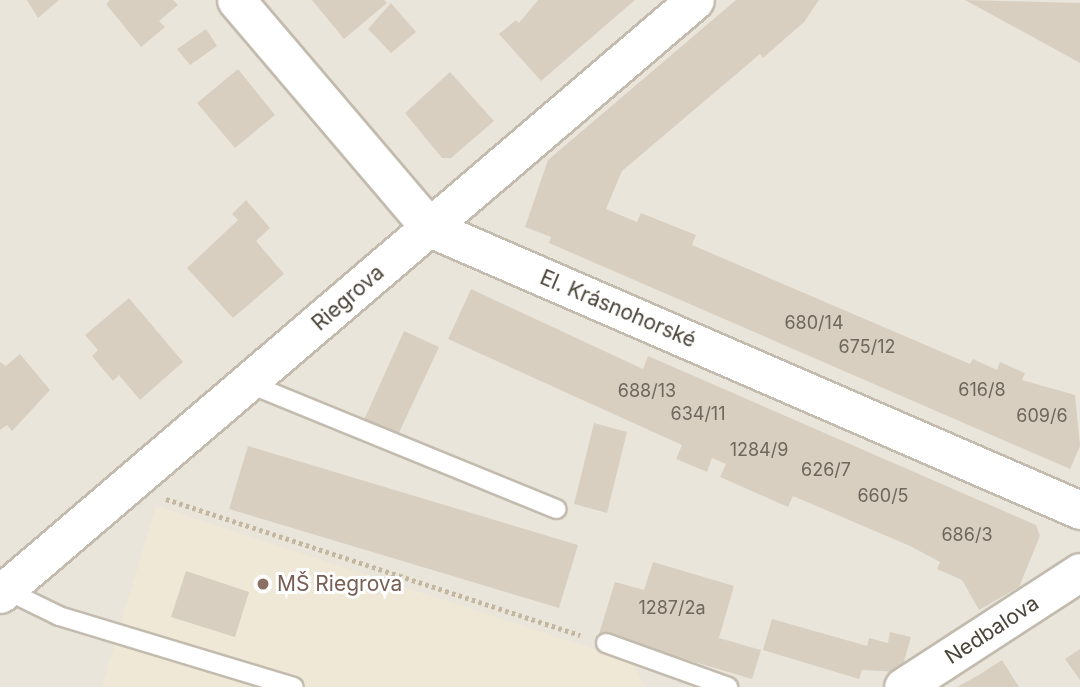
<!DOCTYPE html>
<meta charset="utf-8">
<style>
body{margin:0}
#map{position:relative;width:1080px;height:687px;overflow:hidden;background:#f6f3ec;font-family:Inter,sans-serif}
div>[style]{position:absolute}
[style*='--x']{left:calc(var(--x)*1px);top:calc(var(--y)*1px);width:calc(var(--w)*1px);rotate:calc(var(--a)*1deg)}
.residential>*{inset:0;background:#eae5da}
.education>*{inset:0;background:#efe8d6}
.building>*{inset:0;background:#d8cfc1}
.path>*{height:4.5px;margin-top:-2.25px;transform-origin:0;background:repeating-linear-gradient(90deg,#c4b79f 0 3.5px,transparent 0 7px)}
.roads{filter:drop-shadow(2px 0 #c2bbae) drop-shadow(-2px 0 #c2bbae) drop-shadow(0 2px #c2bbae) drop-shadow(0 -2px #c2bbae)}
.lane>*{height:18px;margin:-9px;padding:0 9px;transform-origin:9px;border-radius:9px;background:#fff}
.street>*{height:37px;margin:-18.5px;padding:0 18.5px;transform-origin:18.5px;border-radius:18.5px;background:#fff}
.dots>*{width:19px;height:19px;translate:-50% -50%;box-sizing:border-box;border:4px solid #fff;border-radius:50%}
span{translate:-50% -50%;white-space:nowrap;text-align:center;line-height:1.15;-webkit-text-stroke:6px #fff;paint-order:stroke}
.number-label{font-size:18px;color:#6e675b}
.number-label span{-webkit-text-stroke-width:0}
.street-label{font-size:21px;color:#4b4439}
.education-label{font-size:21px;color:#785e54}
.left{translate:0 -50%;text-align:left}
</style>
<div id="map">
<div class="residential">
<i style="clip-path:polygon(0 0,1080px 0,1080px 687px,0 687px)"></i>
</div>
<div class="education">
<i style="clip-path:polygon(156px 506px,633px 662px,645px 687px,102px 687px)"></i>
</div>
<div class="building">
<i style="clip-path:polygon(27px 0,59px 0,38px 18px)"></i>
<i style="clip-path:polygon(110px 0,173px 0,178px 5px,159px 21px,165px 27px,141px 47px,106px 4px)"></i>
<i style="clip-path:polygon(312px 0,384px 0,387px 3px,344px 39px)"></i>
<i style="clip-path:polygon(538px 0,635px 0,541px 81px,499px 34px,516px 20px,519px 23px)"></i>
<i style="clip-path:polygon(736px 0,819px 0,804px 22px,763px 58px,760px 54px,622px 171px,606px 209px,637px 222px,641px 213px,696px 235px,692px 245px,970px 364px,973px 359px,997px 370px,1000px 362px,1025px 373px,1022px 380px,1075px 395px,1080px 446px,1070px 469px,549px 243px,551px 237px,525px 227px,548px 160px)"></i>
<i style="clip-path:polygon(965px 0,1080px 3px,1080px 63px,1053px 48px)"></i>
<i style="clip-path:polygon(391px 3px,416px 32px,391px 53px,368px 29px)"></i>
<i style="clip-path:polygon(206px 29px,217px 46px,190px 65px,177px 49px)"></i>
<i style="clip-path:polygon(238px 69px,275px 115px,235px 148px,197px 103px)"></i>
<i style="clip-path:polygon(450px 72px,494px 121px,451px 158px,442px 158px,405px 113px)"></i>
<i style="clip-path:polygon(246px 200px,270px 228px,256px 241px,284px 274px,233px 318px,187px 268px,238px 220px,232px 214px)"></i>
<i style="clip-path:polygon(471px 289px,643px 369px,648px 356px,1036px 525px,1040px 536px,1019px 587px,979px 610px,962px 580px,937px 569px,940px 562px,910px 546px,793px 496px,788px 507px,720px 477px,726px 464px,712px 458px,707px 472px,676px 459px,682px 445px,448px 339px)"></i>
<i style="clip-path:polygon(129px 298px,183px 362px,140px 400px,119px 375px,113px 381px,92px 356px,98px 350px,85px 335px)"></i>
<i style="clip-path:polygon(404px 331px,439px 347px,397px 437px,363px 422px)"></i>
<i style="clip-path:polygon(20px 354px,50px 390px,12px 431px,7px 425px,0 430px,0 362px,6px 366px)"></i>
<i style="clip-path:polygon(594px 423px,627px 432px,607px 513px,574px 504px)"></i>
<i style="clip-path:polygon(248px 446px,578px 545px,559px 608px,229px 509px)"></i>
<i style="clip-path:polygon(653px 562px,734px 586px,719px 638px,761px 650px,752px 679px,599px 634px,615px 582px,644px 590px)"></i>
<i style="clip-path:polygon(186px 571px,249px 592px,235px 637px,171px 617px)"></i>
<i style="clip-path:polygon(772px 619px,867px 646px,869px 638px,888px 643px,890px 632px,911px 637px,901px 672px,862px 670px,859px 679px,763px 650px)"></i>
<i style="clip-path:polygon(1080px 649px,1080px 680px,1065px 659px)"></i>
<i style="clip-path:polygon(1002px 660px,1019px 687px,957px 687px,977px 676px)"></i>
</div>
<div class="path">
<i style="--x:166;--y:499;--w:436;--a:18.2"></i>
</div>
<div class="roads">
<div class="lane">
<i style="--x:250;--y:384;--w:331;--a:22.2"></i>
<i style="--x:6;--y:590;--w:59;--a:26.1"></i>
<i style="--x:59;--y:616;--w:245;--a:16.8"></i>
<i style="--x:606;--y:643;--w:130;--a:19.8"></i>
</div>
<div class="street">
<i style="--x:236;--y:0;--w:299;--a:49.6"></i>
<i style="--x:430;--y:228;--w:709;--a:23.45"></i>
<i style="--x:0;--y:594;--w:914;--a:-40.52"></i>
<i style="--x:903;--y:687;--w:211;--a:-33"></i>
</div>
</div>
<div class="dots">
<i style="left:263px;top:584px;background:#8d6e63"></i>
</div>
<div class="number-label">
<span style="left:814px;top:323px">680/14</span>
<span style="left:867px;top:347px">675/12</span>
<span style="left:982px;top:390px">616/8</span>
<span style="left:647px;top:391px">688/13</span>
<span style="left:698px;top:414px">634/11</span>
<span style="left:1042px;top:416px">609/6</span>
<span style="left:759px;top:450px">1284/9</span>
<span style="left:826px;top:470px">626/7</span>
<span style="left:883px;top:496px">660/5</span>
<span style="left:967px;top:535px">686/3</span>
<span style="left:672px;top:608px">1287/2a</span>
</div>
<div class="street-label">
<span style="left:348px;top:298px;rotate:-41deg">Riegrova</span>
<span style="left:618px;top:309px;rotate:23deg">El. Krásnohorské</span>
<span style="left:992px;top:630px;rotate:-33deg">Nedbalova</span>
</div>
<div class="education-label">
<span class="left" style="left:277px;top:584px">MŠ Riegrova</span>
</div>
</div>
